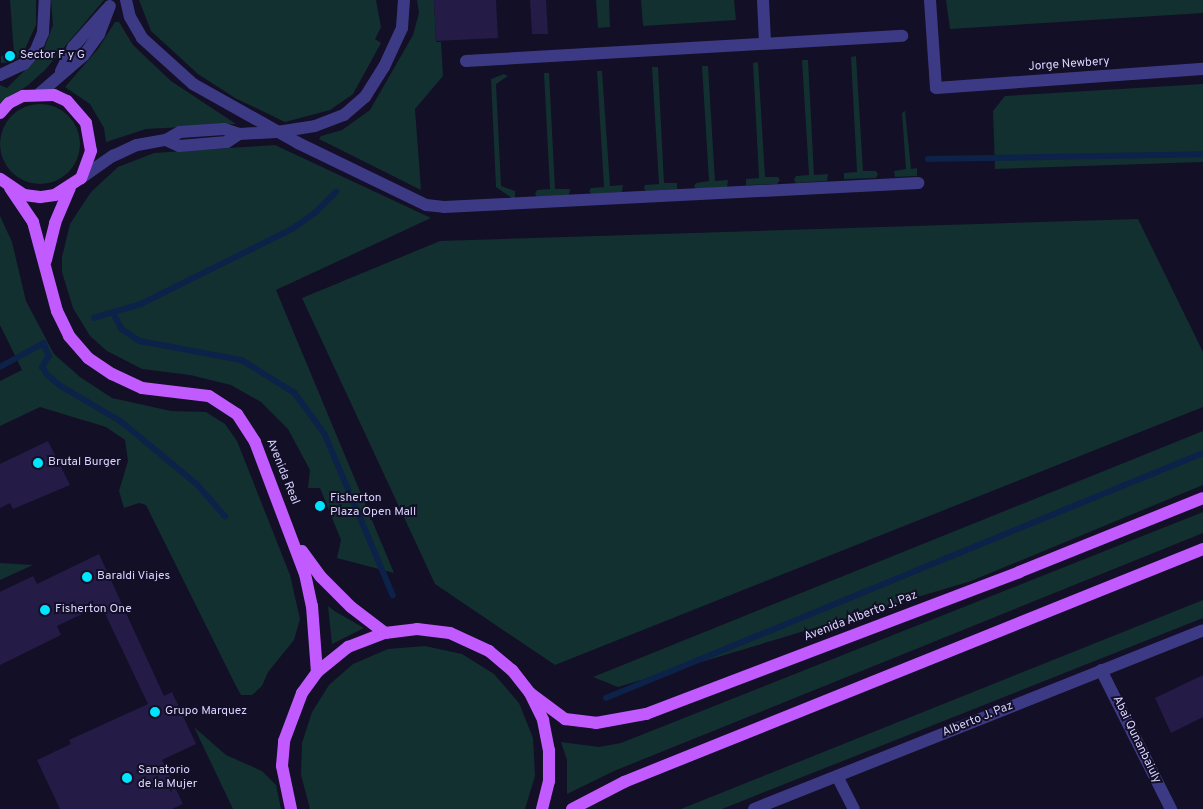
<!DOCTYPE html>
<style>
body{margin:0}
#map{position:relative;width:1203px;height:809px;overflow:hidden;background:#130f26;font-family:Overpass,sans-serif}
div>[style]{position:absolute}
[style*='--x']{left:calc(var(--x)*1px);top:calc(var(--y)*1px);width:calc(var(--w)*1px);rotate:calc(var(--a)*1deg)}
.green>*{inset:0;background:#12302f}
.round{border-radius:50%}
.stream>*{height:5.5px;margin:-2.75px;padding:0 2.75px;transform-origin:2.75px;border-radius:2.75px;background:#0c2248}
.building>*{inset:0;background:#241b47}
.minor>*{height:12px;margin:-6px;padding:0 6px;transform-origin:6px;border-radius:6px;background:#3d3a85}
.major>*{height:12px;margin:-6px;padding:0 6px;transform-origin:6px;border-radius:6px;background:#c25bff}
.dots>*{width:14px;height:14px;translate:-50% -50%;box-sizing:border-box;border:2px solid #130f26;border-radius:50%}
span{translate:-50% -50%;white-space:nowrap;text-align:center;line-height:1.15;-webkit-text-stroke:4px #130f26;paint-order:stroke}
.poi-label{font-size:12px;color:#d9d4ff}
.left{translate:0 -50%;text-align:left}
.street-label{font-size:12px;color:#d9d4ff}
</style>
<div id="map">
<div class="green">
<i style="clip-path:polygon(10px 0,36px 0,36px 25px,23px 53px,14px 62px,1px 63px,1px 56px,14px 54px)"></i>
<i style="clip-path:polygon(51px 0,104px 0,45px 70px,27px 86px,0 103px,0 85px,7px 88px,43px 52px,53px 25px)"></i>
<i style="clip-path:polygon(139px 0,376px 0,381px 27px,375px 39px,381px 43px,353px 94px,330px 110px,285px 122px,235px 98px,198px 74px,151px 31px)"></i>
<i style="clip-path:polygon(417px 0,434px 0,436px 42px,441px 42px,443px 76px,415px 109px,421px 190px,319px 139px,321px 136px,342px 130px,370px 110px,413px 35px,419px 13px)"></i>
<i style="clip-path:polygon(596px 0,609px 0,610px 27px,598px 28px)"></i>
<i style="clip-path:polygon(641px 0,734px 0,736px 20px,643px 26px)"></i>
<i style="clip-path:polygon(946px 0,1203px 0,1203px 13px,950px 29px)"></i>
<i style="clip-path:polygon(115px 22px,119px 22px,133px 45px,171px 81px,236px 124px,146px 129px,106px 142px,104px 128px,90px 104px,65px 87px,98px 49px)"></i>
<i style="clip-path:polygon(856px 56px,863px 171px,876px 171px,878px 174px,876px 178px,844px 179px,844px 173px,857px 172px,851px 57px)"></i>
<i style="clip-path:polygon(802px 60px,808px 60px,814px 175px,828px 174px,827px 181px,796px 183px,794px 180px,796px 176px,809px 175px)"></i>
<i style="clip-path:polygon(758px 62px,765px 177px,778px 177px,780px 180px,777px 184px,746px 185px,746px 179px,759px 178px,753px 63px)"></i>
<i style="clip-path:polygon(702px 66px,708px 66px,715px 181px,728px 180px,727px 187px,696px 189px,694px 186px,696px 183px,709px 181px)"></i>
<i style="clip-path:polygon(652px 67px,658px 67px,664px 183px,677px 183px,677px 189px,646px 191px,644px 188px,645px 185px,659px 184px)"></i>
<i style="clip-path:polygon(597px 71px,602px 71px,610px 186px,623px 185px,622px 192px,591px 194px,589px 191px,591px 188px,604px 187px)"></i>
<i style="clip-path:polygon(544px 73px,549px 73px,555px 189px,570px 189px,569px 195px,537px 197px,535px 194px,537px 190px,550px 189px)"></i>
<i style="clip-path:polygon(504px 74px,508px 76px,496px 84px,501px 186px,515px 191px,515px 198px,512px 198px,496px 187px,491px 79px)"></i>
<i style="clip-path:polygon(1203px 84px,1203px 162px,995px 169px,993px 111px,1005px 96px)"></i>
<i class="round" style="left:0;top:104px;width:80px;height:80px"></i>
<i style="clip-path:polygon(905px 111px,911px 169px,917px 168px,917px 176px,895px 177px,894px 171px,906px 169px,902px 113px)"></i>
<i style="clip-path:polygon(275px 145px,431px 218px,276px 290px,394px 573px,337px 558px,341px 540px,320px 488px,308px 488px,310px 470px,288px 429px,261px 402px,231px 385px,190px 375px,142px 369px,107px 351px,90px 336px,73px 308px,62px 272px,62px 257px,70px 224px,91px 192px,118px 167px,154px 153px)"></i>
<i style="clip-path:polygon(0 216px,12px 242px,26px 301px,54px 354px,80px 377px,112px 398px,171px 411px,206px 412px,225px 424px,237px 441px,290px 575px,300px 619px,294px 640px,268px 672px,262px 686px,252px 695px,241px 695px,236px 686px,146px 505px,139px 503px,124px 508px,119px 491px,128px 461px,125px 440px,106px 427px,40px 407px,0 426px,0 381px,22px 370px,0 325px)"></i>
<i style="clip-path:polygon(1138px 219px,1203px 352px,1203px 407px,555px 665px,435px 584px,302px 298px,440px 241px)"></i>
<i style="clip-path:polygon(1203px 431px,1203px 485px,971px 581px,618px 687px,593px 677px)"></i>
<i style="clip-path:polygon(1203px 512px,1203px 533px,614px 771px,567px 794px,567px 760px,561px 742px,599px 747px,621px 743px)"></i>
<i style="clip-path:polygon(0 563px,33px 565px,0 580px)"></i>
<i style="clip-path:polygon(1203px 600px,1203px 618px,722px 809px,681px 809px)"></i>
<i style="clip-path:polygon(328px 606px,336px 612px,364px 628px,332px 644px)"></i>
<i style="clip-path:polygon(425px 646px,462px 654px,494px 674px,519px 703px,533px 738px,535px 776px,525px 809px,310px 809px,301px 775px,302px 743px,312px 712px,329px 685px,353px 664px,388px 649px)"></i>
<i style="clip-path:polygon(194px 727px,226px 755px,262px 771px,276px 785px,281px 809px,233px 809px)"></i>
</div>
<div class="stream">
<i style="--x:928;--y:159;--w:275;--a:-1"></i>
<i style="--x:114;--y:314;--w:17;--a:62"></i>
<i style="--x:122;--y:329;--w:22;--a:34"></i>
<i style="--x:140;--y:341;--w:104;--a:10.6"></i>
<i style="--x:242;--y:360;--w:62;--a:31.9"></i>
<i style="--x:295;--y:393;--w:51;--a:53.8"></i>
<i style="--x:325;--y:434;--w:175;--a:67.1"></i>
<i style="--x:94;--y:318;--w:49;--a:-16.6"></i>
<i style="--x:141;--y:304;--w:169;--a:-26.4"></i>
<i style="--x:292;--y:229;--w:28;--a:-35"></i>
<i style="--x:315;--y:213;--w:30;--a:-45"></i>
<i style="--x:0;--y:367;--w:50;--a:-28.6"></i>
<i style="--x:44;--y:343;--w:14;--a:69"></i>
<i style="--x:49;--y:356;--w:13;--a:119"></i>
<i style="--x:43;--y:367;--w:8;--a:60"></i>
<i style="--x:47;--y:374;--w:18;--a:41"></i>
<i style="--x:61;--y:386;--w:71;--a:30.5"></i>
<i style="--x:122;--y:422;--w:97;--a:39.6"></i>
<i style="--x:197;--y:484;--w:43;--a:48.8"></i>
<i style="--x:606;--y:698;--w:645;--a:-22.31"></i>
</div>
<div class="building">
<i style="clip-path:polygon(434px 0,496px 0,498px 38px,436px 41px)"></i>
<i style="clip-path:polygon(530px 0,546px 0,548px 34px,532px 34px)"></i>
<i style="clip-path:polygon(48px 441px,70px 485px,13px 509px,10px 503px,0 508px,0 464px)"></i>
<i style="clip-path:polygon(99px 554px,164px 696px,172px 692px,196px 744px,162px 760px,183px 804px,172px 809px,60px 809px,37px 760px,71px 744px,69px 740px,148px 704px,101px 605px,57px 626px,61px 635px,0 665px,0 592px,33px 576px,37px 584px)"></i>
<i style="clip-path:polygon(1203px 675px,1203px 717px,1171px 733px,1155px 698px)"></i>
</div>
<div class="minor">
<i style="--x:126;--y:0;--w:17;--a:77"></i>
<i style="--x:130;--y:17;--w:24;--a:60"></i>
<i style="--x:142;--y:38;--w:69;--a:42"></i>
<i style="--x:193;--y:84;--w:120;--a:29.3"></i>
<i style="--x:298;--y:143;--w:142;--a:25.8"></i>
<i style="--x:426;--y:205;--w:18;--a:6"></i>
<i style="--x:444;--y:207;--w:475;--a:-2.9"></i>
<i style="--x:763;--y:0;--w:43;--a:87.3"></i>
<i style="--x:930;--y:0;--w:88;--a:86.1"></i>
<i style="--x:936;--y:88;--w:268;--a:-4.1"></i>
<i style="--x:466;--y:61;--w:437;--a:-3.3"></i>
<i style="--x:61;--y:71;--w:27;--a:-63"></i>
<i style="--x:73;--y:47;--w:51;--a:-48.2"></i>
<i style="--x:0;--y:75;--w:26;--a:-25"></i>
<i style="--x:24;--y:64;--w:18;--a:-49"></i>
<i style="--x:36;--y:50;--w:18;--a:-68"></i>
<i style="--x:43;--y:33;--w:33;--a:-87"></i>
<i style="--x:40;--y:93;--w:58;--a:-40.8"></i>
<i style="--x:84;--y:55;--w:26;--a:-54"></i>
<i style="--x:99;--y:34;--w:30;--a:-69"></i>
<i style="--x:166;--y:140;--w:16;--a:-30"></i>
<i style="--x:180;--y:132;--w:44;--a:-3.9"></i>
<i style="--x:224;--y:129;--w:16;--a:18"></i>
<i style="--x:239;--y:134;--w:38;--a:-3"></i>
<i style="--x:277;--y:132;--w:38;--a:-9"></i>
<i style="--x:315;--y:126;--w:31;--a:-21"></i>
<i style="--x:344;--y:115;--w:28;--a:-41"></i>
<i style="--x:365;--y:97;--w:36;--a:-58"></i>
<i style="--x:384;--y:67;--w:43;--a:-65.2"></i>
<i style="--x:402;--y:28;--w:28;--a:-86"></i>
<i style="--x:81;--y:178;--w:39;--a:-35"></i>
<i style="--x:113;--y:156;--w:26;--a:-25"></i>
<i style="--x:137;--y:145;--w:29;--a:-10"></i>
<i style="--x:166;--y:140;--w:14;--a:25"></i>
<i style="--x:179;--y:146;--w:48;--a:-4.8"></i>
<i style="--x:227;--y:142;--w:14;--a:-34"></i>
<i style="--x:1101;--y:670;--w:156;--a:63.3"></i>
<i style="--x:837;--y:776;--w:37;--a:63"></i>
<i style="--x:754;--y:809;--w:483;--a:-21.7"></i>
</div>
<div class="major">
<i style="--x:0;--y:113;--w:13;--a:-48"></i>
<i style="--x:9;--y:103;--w:16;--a:-27"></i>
<i style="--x:23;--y:96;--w:31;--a:-2"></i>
<i style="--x:54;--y:95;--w:14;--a:25"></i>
<i style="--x:67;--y:101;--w:29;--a:49"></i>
<i style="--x:86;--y:123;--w:28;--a:80"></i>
<i style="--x:91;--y:151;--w:29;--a:110"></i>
<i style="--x:81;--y:178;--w:31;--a:147"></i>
<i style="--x:55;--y:195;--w:15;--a:172"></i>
<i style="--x:40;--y:197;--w:16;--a:-173"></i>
<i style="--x:24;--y:195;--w:29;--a:-146"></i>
<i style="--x:10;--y:188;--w:41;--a:55.9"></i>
<i style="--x:33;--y:222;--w:92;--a:74.9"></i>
<i style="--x:57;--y:311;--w:28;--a:64"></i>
<i style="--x:69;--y:336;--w:29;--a:49"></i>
<i style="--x:88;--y:358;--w:29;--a:34"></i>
<i style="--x:112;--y:374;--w:33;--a:25"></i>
<i style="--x:142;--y:388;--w:67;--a:6.8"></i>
<i style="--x:209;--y:396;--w:33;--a:33"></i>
<i style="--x:237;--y:414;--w:33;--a:57"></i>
<i style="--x:255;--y:442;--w:141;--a:69.3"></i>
<i style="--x:305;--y:574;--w:33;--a:78"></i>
<i style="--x:312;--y:606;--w:66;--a:85.7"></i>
<i style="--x:46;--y:260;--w:38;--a:-76"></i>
<i style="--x:55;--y:223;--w:38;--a:-67"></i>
<i style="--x:302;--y:551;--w:32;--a:54"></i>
<i style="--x:321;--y:577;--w:42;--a:45"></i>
<i style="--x:351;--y:607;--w:43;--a:37.4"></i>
<i style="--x:530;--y:693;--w:44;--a:36.6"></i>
<i style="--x:565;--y:719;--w:31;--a:7"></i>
<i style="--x:596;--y:723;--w:51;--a:-10.2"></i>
<i style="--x:646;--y:714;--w:399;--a:-20.8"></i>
<i style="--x:1019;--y:572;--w:198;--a:-21.9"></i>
<i style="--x:291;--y:809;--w:44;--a:-101.8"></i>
<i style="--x:282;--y:766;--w:25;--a:-85"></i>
<i style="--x:284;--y:741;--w:51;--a:-69.4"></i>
<i style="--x:302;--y:693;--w:26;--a:-54"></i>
<i style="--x:317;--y:672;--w:40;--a:-39"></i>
<i style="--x:348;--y:647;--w:40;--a:-21"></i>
<i style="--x:385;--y:633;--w:32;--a:-7"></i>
<i style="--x:417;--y:629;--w:33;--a:7"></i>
<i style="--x:450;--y:633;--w:43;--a:24.8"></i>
<i style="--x:489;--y:651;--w:30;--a:40"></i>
<i style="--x:512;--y:670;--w:29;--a:52"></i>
<i style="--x:530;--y:693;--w:30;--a:64"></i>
<i style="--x:543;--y:720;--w:31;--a:79"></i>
<i style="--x:549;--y:750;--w:31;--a:90"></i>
<i style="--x:549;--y:781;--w:29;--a:104"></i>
<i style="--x:572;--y:809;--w:59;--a:-27.4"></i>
<i style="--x:624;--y:782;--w:624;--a:-21.92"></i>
</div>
<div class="dots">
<i style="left:10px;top:56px;background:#00e5ff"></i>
<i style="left:38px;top:463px;background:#00e5ff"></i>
<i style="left:320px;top:506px;background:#00e5ff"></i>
<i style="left:87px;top:577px;background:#00e5ff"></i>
<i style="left:45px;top:610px;background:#00e5ff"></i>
<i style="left:155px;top:712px;background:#00e5ff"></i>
<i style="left:127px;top:778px;background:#00e5ff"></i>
</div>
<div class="poi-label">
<span class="left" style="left:20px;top:56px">Sector F y G</span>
<span class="left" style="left:48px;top:463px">Brutal Burger</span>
<span class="left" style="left:330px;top:506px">Fisherton<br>Plaza Open Mall</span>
<span class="left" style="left:97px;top:577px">Baraldi Viajes</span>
<span class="left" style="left:55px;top:610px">Fisherton One</span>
<span class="left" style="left:165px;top:712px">Grupo Marquez</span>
<span class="left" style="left:138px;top:778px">Sanatorio<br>de la Mujer</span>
</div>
<div class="street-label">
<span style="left:1069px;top:65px;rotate:-4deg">Jorge Newbery</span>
<span style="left:282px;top:472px;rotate:68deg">Avenida Real</span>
<span style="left:861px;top:617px;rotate:-21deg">Avenida Alberto J. Paz</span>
<span style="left:978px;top:720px;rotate:-22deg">Alberto J. Paz</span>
<span style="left:1136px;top:740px;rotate:64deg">Abai Qunanbaiuly</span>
</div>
</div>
